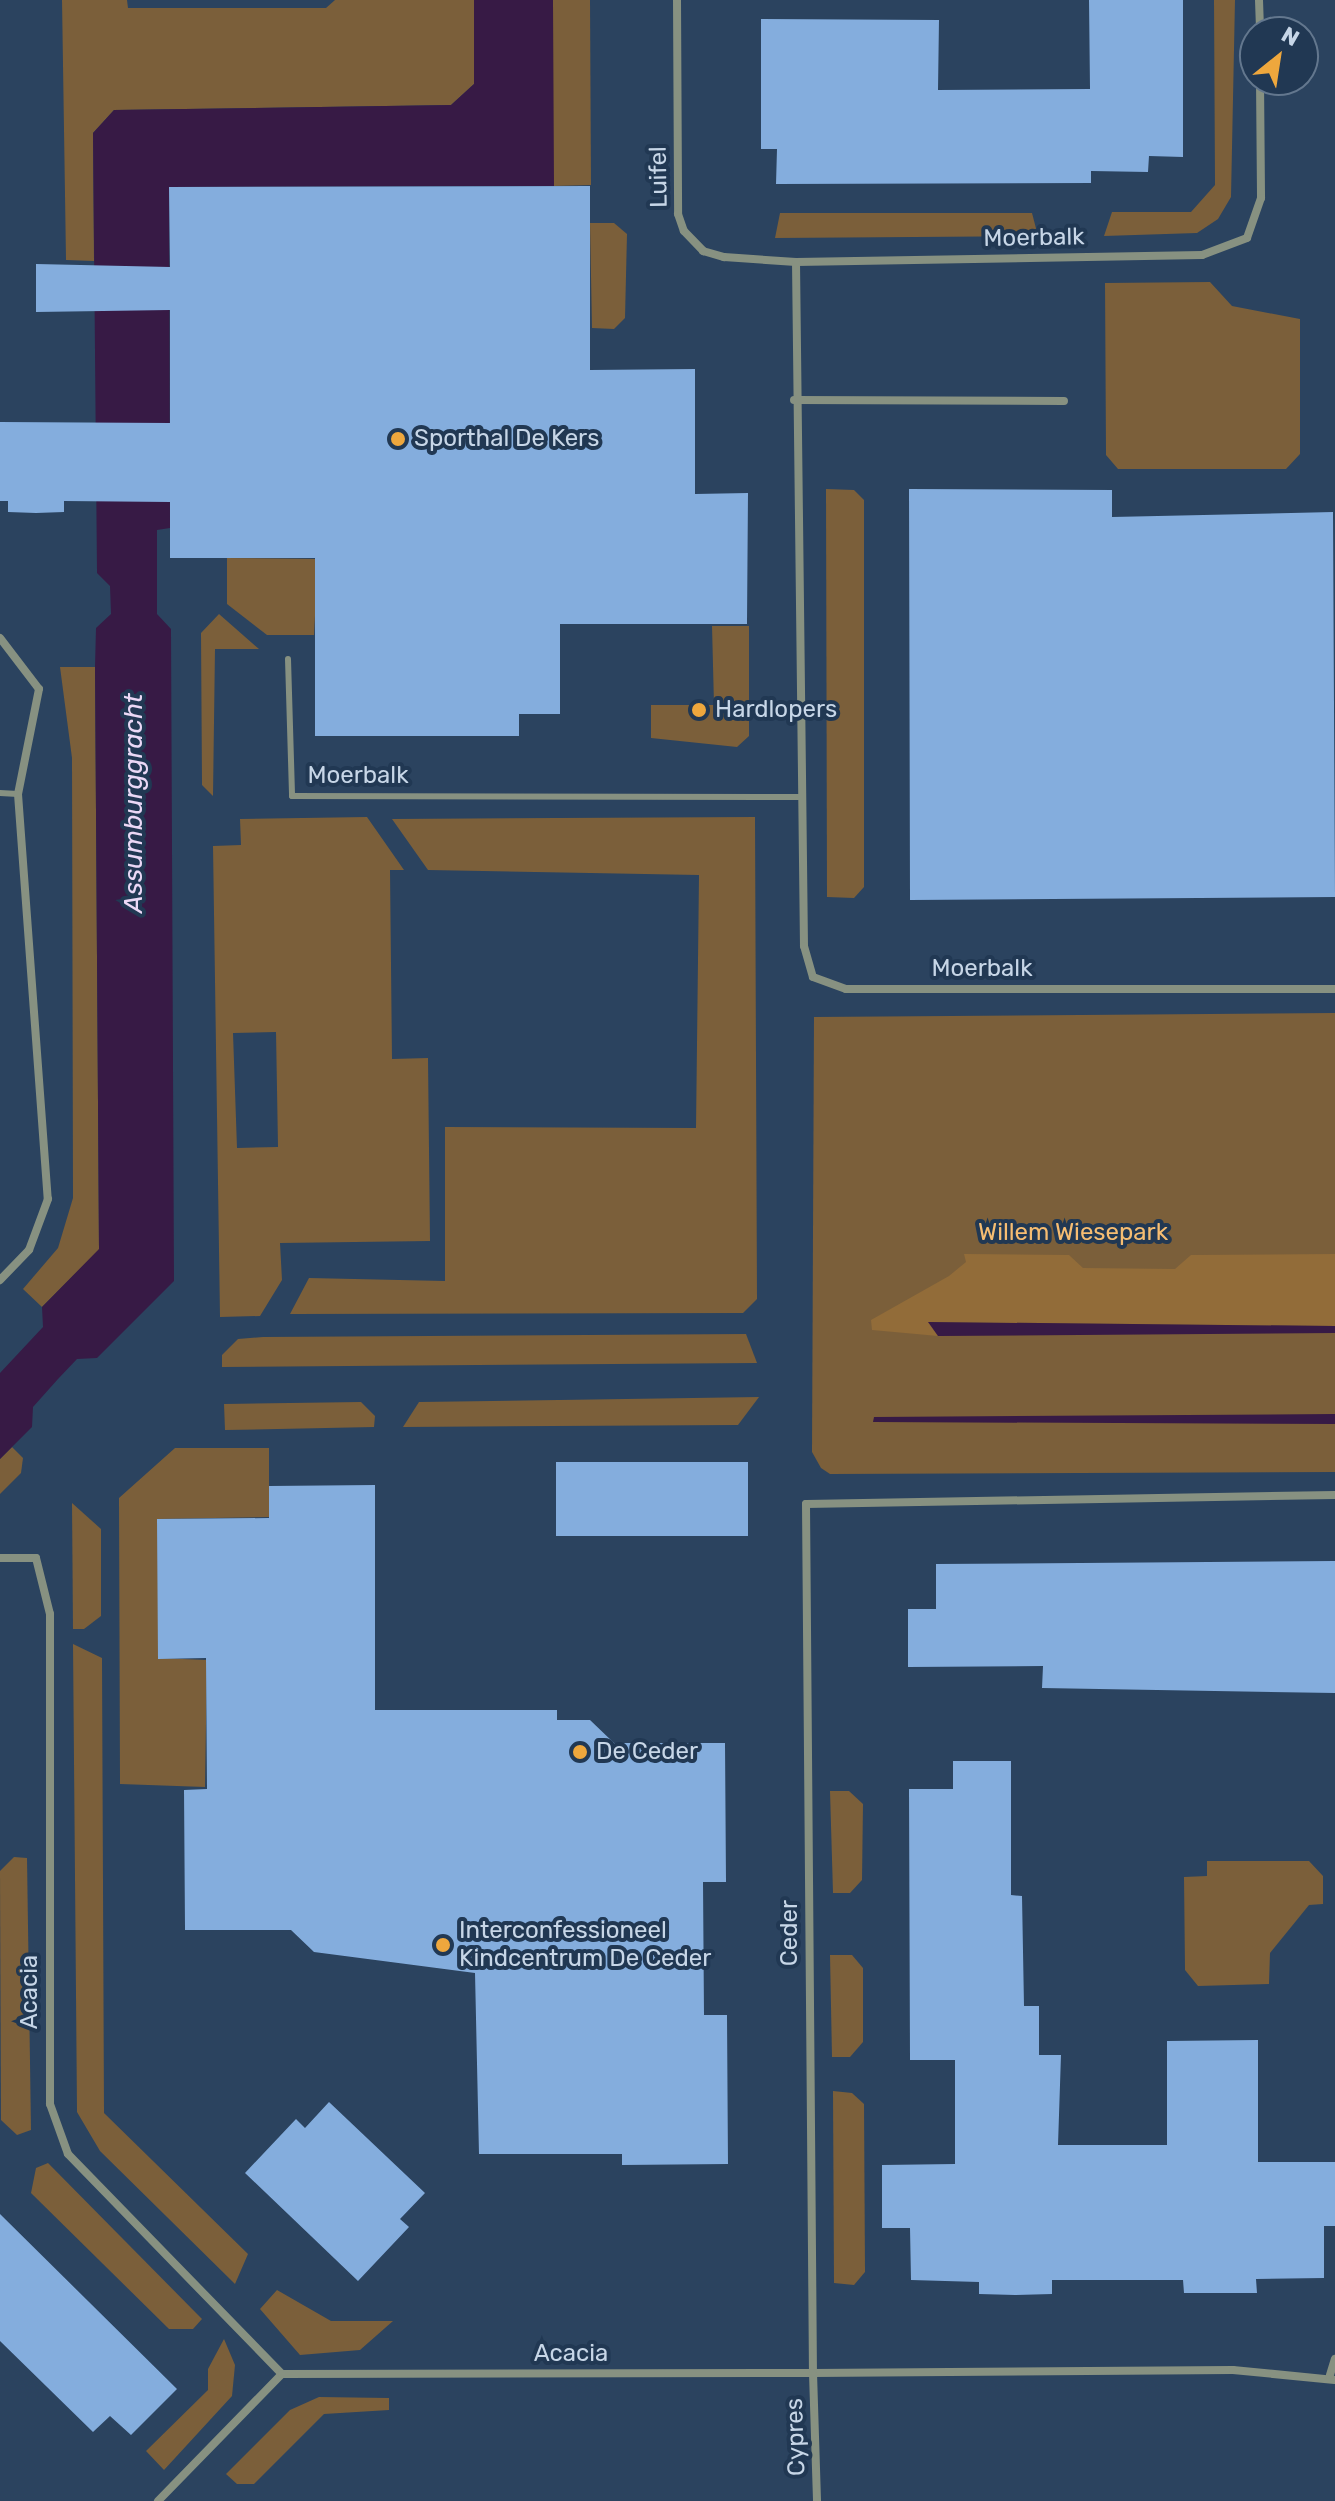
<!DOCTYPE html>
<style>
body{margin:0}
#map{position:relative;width:1335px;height:2501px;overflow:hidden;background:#2b435f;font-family:Rubik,sans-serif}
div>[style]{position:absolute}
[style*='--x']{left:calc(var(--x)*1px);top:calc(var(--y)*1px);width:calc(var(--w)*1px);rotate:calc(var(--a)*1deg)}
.green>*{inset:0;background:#7b5f3a}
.forest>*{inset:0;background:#926c39}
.water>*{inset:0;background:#371a45}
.building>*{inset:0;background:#84addd}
.service>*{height:6px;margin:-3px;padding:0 3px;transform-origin:3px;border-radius:3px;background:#879181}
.minor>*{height:8px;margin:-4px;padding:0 4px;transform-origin:4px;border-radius:4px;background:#879181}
.dots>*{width:22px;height:22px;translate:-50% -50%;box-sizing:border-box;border:4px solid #213853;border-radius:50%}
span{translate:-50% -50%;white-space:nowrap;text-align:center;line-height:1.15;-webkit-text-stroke:8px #213853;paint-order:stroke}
.street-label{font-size:24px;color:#c7d6e7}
.poi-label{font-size:24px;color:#c7d6e7}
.left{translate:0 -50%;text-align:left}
.park-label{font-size:24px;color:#f6bd72}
.water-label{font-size:26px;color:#ebd8f6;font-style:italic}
.north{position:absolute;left:1239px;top:16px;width:80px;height:80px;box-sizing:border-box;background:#213853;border:2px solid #63778e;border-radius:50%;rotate:30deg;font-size:22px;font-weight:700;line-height:32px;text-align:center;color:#c7d6e7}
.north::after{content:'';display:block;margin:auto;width:28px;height:36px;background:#eea73d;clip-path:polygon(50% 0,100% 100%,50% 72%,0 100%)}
</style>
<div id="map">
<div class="green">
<i style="clip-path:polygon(62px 0,127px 0,128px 8px,326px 8px,335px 0,474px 0,474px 84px,451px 105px,114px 110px,93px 133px,94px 261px,66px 260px)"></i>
<i style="clip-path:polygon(553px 0,590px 0,591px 185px,553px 186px)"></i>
<i style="clip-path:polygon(1214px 0,1235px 0,1231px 197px,1218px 219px,1197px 233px,1104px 236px,1112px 212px,1191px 212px,1215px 185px)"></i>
<i style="clip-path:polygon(780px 213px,1032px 213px,1038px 236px,775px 238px)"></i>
<i style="clip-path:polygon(590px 223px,614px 223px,627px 234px,625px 318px,614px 329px,592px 328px)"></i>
<i style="clip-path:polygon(1210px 282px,1232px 306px,1300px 319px,1300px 454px,1286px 469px,1118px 469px,1106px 455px,1105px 283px)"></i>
<i style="clip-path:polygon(826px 489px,854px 490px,864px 500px,864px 887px,854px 898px,827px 897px)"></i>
<i style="clip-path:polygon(227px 558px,318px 559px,314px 635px,267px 635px,227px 604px)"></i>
<i style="clip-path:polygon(219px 614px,259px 649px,215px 649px,213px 796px,202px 785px,201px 633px)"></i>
<i style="clip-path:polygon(712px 626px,749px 626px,749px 736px,737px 747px,651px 738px,651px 705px,714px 705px)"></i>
<i style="clip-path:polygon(60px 667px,95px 667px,99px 1250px,42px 1307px,23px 1289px,58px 1248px,73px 1198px,72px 758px)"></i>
<i style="clip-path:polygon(evenodd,367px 817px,404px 870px,390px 870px,392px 1059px,428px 1058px,430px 1241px,280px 1243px,282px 1280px,260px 1316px,220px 1317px,213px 846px,241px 845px,240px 819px,367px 817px,276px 1032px,278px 1147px,237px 1148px,233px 1033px,276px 1032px)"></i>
<i style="clip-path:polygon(755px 817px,757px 1299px,743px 1313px,290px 1314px,309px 1278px,445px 1281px,445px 1127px,696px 1128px,699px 875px,428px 870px,392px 819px)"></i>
<i style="clip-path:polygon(1335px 1013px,1335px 1472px,830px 1474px,821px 1468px,812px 1452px,814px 1017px)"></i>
<i style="clip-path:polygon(746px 1334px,757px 1363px,222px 1367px,222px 1355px,238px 1339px,263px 1337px)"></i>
<i style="clip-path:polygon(759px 1397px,738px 1425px,403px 1427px,419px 1402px)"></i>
<i style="clip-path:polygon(361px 1402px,375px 1416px,374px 1427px,225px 1430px,224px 1404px)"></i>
<i style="clip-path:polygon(12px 1447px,23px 1458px,21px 1473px,0 1494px,0 1459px)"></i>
<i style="clip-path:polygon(175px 1448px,269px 1448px,269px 1517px,158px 1519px,158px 1658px,207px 1660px,205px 1787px,120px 1784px,119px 1498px)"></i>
<i style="clip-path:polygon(72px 1503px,101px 1529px,101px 1616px,84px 1629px,73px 1629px)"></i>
<i style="clip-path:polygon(73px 1644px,102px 1658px,104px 2113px,248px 2254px,235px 2284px,100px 2151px,77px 2112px)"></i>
<i style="clip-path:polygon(830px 1791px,849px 1791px,863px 1804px,862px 1880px,850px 1893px,833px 1893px)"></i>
<i style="clip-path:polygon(14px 1857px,27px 1858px,31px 2130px,17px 2135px,1px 2120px,0 1871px)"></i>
<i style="clip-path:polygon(1207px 1861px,1309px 1861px,1323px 1876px,1323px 1904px,1309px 1905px,1270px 1953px,1269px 1984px,1198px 1986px,1185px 1970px,1184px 1877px,1207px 1876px)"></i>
<i style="clip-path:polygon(830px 1955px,852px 1955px,863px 1968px,863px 2042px,850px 2057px,832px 2057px)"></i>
<i style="clip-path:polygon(833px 2091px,852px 2093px,864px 2104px,865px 2272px,854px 2285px,834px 2283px)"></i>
<i style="clip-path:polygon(48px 2163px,202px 2319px,193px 2329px,169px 2329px,31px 2193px,36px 2168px)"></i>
<i style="clip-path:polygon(277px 2290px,331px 2321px,393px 2321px,360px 2350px,300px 2355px,260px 2309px)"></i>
<i style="clip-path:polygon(224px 2339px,235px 2365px,232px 2396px,164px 2470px,146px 2451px,208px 2390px,208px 2369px)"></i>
<i style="clip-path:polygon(319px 2397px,389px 2398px,389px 2410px,324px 2414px,254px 2484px,237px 2484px,226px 2474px,290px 2410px)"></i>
</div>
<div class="forest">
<i style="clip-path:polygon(964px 1254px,1069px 1255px,1083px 1268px,1175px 1269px,1191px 1255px,1335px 1254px,1335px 1326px,929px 1322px,938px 1336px,872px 1330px,871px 1320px,949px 1276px,966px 1262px)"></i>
</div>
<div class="water">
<i style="clip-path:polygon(474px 0,553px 0,554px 186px,169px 187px,170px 528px,157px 530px,157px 614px,171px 629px,174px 1281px,97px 1358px,77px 1359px,58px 1379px,33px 1407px,32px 1427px,0 1459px,0 1373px,43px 1327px,42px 1307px,99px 1249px,95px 667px,96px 628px,111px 614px,110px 586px,97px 573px,93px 133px,114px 110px,451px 105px,474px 84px)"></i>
<i style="clip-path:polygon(928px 1322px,1335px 1326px,1335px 1333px,938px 1336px)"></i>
<i style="clip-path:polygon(1335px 1414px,1335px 1424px,873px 1422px,874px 1417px)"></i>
</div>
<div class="building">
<i style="clip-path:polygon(1089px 0,1183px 0,1183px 157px,1149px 156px,1148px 172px,1091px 171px,1091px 183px,776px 184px,777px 149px,761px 149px,761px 19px,939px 20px,938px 90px,1090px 89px)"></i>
<i style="clip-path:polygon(590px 186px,590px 370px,695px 369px,695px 494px,748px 493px,747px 624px,560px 624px,560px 714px,519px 714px,519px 736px,315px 736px,315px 558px,170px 558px,170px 502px,64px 501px,64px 512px,36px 513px,8px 512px,8px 501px,0 501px,0 422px,170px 423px,170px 310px,36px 312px,36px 264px,170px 267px,169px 187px)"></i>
<i style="clip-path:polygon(909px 489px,1112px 490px,1112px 517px,1333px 512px,1335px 897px,910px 900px)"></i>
<i style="clip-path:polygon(556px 1462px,748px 1462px,748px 1536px,556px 1536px)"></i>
<i style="clip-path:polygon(375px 1485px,375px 1710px,557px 1710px,557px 1720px,590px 1720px,614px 1743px,725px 1743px,726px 1882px,703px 1882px,704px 2015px,727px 2015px,728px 2164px,622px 2165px,622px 2154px,479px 2154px,475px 1973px,314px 1952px,291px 1930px,185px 1930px,184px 1790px,207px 1789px,206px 1658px,158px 1659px,157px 1519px,269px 1518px,269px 1486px)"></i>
<i style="clip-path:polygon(1335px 1561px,1335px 1693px,1042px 1688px,1043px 1666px,908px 1667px,908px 1609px,936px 1609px,936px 1564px)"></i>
<i style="clip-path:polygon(953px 1761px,1011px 1761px,1011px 1895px,1022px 1896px,1024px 2006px,1039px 2006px,1039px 2055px,1061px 2055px,1058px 2145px,1167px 2145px,1167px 2041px,1258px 2040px,1258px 2162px,1335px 2162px,1335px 2226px,1324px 2226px,1324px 2278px,1256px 2279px,1257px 2293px,1184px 2293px,1183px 2280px,1052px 2280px,1052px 2294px,1015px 2295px,979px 2294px,979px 2282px,911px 2280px,910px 2228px,882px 2228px,882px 2165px,955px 2164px,955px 2060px,910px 2060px,909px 1789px,953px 1789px)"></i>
<i style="clip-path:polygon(329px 2102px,425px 2193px,400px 2219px,409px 2227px,358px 2281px,245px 2173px,296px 2119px,305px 2128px)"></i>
<i style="clip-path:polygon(0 2214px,177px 2389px,131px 2435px,110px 2416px,93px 2432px,0 2341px)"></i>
</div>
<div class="service">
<i style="--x:288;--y:659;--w:137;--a:88.3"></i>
<i style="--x:292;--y:796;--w:509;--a:0.11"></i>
<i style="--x:0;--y:793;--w:18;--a:3"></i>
</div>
<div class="minor">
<i style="--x:677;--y:0;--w:214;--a:89.7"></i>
<i style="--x:678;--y:214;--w:18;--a:71"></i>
<i style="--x:684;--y:231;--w:28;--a:46"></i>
<i style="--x:703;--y:251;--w:22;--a:16"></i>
<i style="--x:724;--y:257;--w:72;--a:4"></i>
<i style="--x:1259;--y:0;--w:32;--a:88"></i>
<i style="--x:1260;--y:80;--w:118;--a:89.5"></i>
<i style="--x:1261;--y:198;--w:42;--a:109.3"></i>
<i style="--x:1247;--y:238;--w:48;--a:159.3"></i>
<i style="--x:1202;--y:255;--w:406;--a:179"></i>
<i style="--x:796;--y:262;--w:684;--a:89.33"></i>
<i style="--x:804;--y:946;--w:32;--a:74"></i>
<i style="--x:813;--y:977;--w:35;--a:20"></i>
<i style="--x:846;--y:989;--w:489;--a:0"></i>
<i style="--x:794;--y:400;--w:270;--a:0.2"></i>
<i style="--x:0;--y:638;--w:64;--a:52.6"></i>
<i style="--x:39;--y:689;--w:107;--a:101.3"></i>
<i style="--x:18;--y:794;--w:406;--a:85.8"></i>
<i style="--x:48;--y:1199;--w:54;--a:110.4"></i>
<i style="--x:29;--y:1250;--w:42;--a:134"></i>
<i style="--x:1335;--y:1495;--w:529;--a:179.03"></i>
<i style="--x:806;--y:1504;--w:869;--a:89.54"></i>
<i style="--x:813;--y:2373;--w:420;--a:-0.4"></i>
<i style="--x:1233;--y:2370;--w:102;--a:5.6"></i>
<i style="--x:0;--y:1558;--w:36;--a:0"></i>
<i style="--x:36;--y:1558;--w:58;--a:76"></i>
<i style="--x:50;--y:1614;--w:490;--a:90"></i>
<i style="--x:50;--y:2104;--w:53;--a:70.2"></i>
<i style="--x:68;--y:2154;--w:307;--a:45.8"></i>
<i style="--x:1330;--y:2375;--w:17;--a:-73"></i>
<i style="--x:158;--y:2501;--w:177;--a:-45.7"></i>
<i style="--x:282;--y:2374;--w:531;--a:-0.11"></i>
<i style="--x:813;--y:2373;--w:128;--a:88.2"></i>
</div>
<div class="dots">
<i style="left:398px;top:439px;background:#eea73d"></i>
<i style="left:699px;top:710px;background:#eea73d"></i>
<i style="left:580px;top:1752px;background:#eea73d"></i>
<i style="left:443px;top:1945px;background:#eea73d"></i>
</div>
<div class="street-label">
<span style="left:659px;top:177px;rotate:-91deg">Luifel</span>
<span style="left:1034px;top:238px;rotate:-1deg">Moerbalk</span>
<span style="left:358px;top:776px">Moerbalk</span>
<span style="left:982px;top:969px">Moerbalk</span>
<span style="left:790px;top:1933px;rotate:-90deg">Ceder</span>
<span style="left:30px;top:1992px;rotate:-90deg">Acacia</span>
<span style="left:571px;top:2354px">Acacia</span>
<span style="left:796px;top:2437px;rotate:-92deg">Cypres</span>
</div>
<div class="poi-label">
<span class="left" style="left:414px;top:439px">Sporthal De Kers</span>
<span class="left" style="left:715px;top:710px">Hardlopers</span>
<span class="left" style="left:596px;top:1752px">De Ceder</span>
<span class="left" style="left:459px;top:1945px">Interconfessioneel<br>Kindcentrum De Ceder</span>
</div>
<div class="park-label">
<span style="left:1073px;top:1233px">Willem Wiesepark</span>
</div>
<div class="water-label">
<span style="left:134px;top:803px;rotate:-90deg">Assumburggracht</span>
</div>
<div class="north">N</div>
</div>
